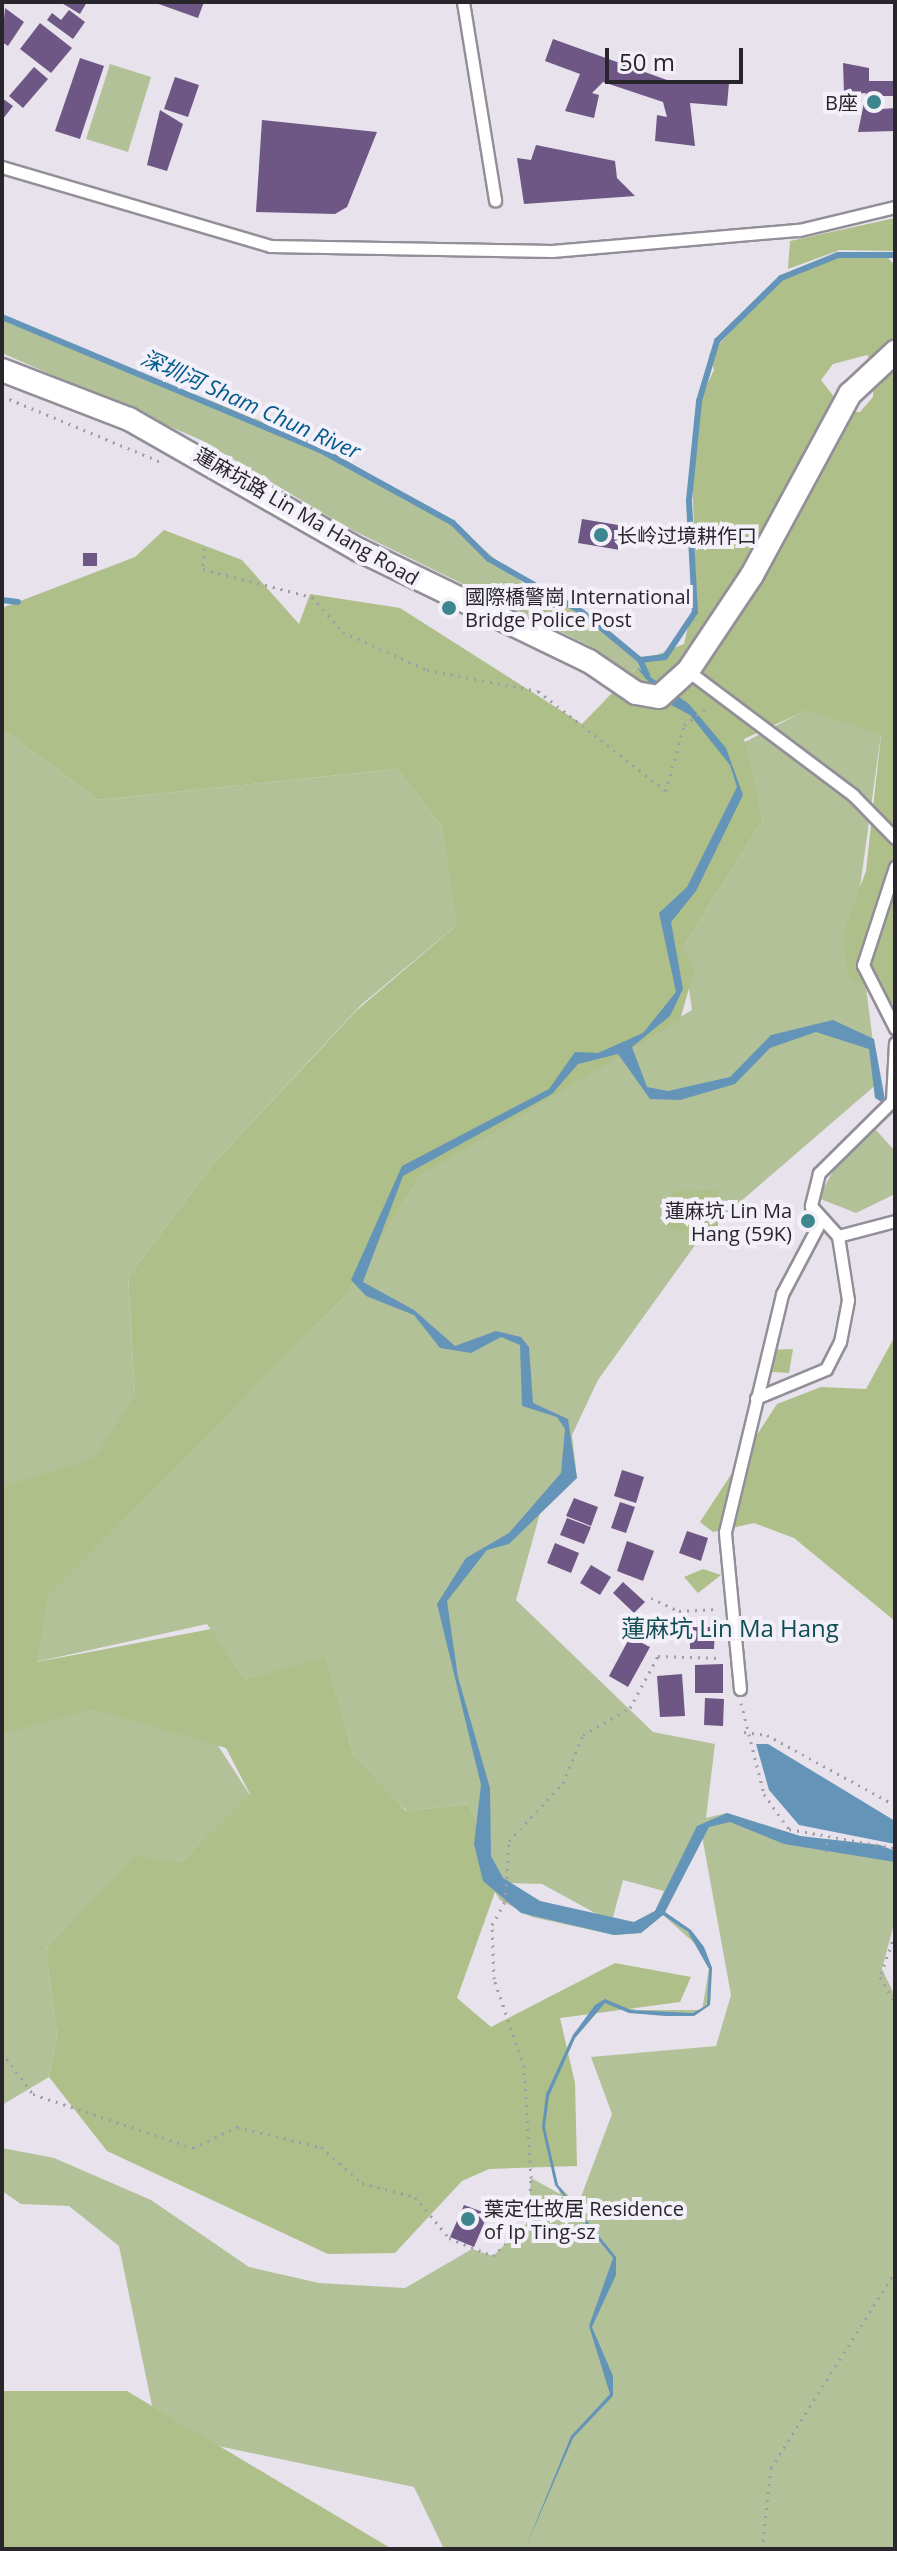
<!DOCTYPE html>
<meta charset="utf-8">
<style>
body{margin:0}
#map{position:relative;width:897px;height:2551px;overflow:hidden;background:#e7e2ec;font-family:"Open Sans","Noto Sans SC",sans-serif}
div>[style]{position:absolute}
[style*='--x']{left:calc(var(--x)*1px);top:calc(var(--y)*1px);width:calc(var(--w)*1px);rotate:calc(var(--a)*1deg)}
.green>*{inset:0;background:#b3c198}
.forest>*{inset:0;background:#aebf89}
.water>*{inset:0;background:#6495b9}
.stream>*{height:6px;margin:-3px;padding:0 3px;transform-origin:3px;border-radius:3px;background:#6495b9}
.building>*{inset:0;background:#6e5784}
.path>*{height:3px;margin-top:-1.5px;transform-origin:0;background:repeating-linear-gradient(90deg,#a19da5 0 2px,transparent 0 8px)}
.roads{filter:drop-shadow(2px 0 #938f98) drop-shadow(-2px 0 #938f98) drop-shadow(0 2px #938f98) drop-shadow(0 -2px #938f98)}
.lane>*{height:11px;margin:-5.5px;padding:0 5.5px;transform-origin:5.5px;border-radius:5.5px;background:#fff}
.street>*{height:22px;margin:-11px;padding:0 11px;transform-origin:11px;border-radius:11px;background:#fff}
.dots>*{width:22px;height:22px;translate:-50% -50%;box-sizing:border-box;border:4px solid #f4f0fa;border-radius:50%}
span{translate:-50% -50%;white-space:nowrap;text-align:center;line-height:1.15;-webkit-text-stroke:8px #f4f0fa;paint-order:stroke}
.poi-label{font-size:20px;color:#28262a}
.right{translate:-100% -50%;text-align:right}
.left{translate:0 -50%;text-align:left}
.street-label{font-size:20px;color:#28262a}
.water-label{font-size:22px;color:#025c8b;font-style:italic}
.quarter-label{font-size:24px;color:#104e53}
.frame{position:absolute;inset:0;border:4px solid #28262a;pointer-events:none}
.scale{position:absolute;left:605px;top:48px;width:138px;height:36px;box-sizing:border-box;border:4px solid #28262a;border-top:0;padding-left:10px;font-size:24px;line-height:28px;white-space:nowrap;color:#28262a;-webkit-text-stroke:6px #f4f0fa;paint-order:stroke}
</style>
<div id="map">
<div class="green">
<i style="clip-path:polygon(110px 64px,151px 77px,128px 152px,86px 139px)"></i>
<i style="clip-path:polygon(2px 317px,318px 444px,453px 523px,525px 585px,582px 612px,641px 663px,630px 674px,588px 645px,344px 526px,203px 441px,2px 353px)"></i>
<i style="clip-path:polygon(evenodd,676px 695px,733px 757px,743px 795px,696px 891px,673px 917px,683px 989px,657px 1031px,692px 1010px,683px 947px,763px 820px,743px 743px,812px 707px,881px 734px,848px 975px,866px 986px,878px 1083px,703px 1234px,598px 1380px,572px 1435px,577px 1478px,542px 1506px,516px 1600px,653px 1732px,715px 1744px,706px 1818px,727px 1813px,800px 1836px,895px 1851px,895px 1920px,882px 1969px,895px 1996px,895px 2549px,444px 2549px,414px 2487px,218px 2446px,152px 2406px,119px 2246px,69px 2206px,21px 2204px,2px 2191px,2px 2148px,54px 2158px,151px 2200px,249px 2267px,319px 2283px,405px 2288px,472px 2249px,493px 2256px,528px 2222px,531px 2178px,560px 2194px,542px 2127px,546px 2094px,573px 2035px,605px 1999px,631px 2010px,702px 2010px,709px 1969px,701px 1949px,663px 1915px,641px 1933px,614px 1935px,532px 1917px,500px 1900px,475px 1859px,477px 1825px,469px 1804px,407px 1811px,356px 1764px,326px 1658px,245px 1679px,207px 1624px,36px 1662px,48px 1595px,343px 1299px,402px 1166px,549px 1089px,575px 1052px,606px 1051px,656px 1022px,678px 983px,659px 913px,687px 887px,737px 792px,730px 765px,690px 715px,666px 702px,676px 695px,616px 1055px,420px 1176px,363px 1266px,390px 1197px,416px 1165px,552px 1094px,578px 1064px,616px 1055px,676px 695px,702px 1836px,731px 1995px,716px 2046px,591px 2057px,612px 2114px,578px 2205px,558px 2185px,550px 2154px,549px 2096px,575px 2038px,605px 2003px,666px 2016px,694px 2016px,710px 2005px,712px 1968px,704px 1947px,665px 1912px,702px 1836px,676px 695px,623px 1880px,664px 1891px,655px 1911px,634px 1922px,612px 1921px,623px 1880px,676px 695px,508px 1883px,542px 1884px,608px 1920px,540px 1901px,508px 1883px)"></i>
<i style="clip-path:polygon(2px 729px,98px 800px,397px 769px,442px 827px,458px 924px,361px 1005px,213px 1164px,128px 1277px,135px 1395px,100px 1457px,2px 1486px)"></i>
<i style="clip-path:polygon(875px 1129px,895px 1151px,895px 1194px,856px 1213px,818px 1198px,836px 1166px)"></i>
<i style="clip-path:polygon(93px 1708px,217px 1744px,250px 1795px,180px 1863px,46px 1949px,57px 2036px,49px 2077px,2px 2105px,2px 1733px)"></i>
</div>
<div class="forest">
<i style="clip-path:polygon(895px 218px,895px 251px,840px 250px,788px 269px,790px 241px)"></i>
<i style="clip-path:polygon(evenodd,885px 254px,895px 266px,895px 1005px,848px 976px,843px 933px,866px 871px,881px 735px,807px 710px,744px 739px,763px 820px,683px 947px,694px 971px,680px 1020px,420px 1176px,343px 1299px,48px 1596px,37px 1662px,211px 1629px,245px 1679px,326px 1657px,354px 1757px,406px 1811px,469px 1804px,499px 1881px,457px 1998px,491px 2027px,615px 1963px,691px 1977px,680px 2002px,560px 2018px,575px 2083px,577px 2166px,489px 2169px,462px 2181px,395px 2253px,328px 2254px,107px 2151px,49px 2077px,57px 2036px,46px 1950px,135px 1855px,180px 1863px,250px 1794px,226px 1748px,93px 1709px,2px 1734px,2px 1486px,94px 1458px,135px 1395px,128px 1277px,213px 1164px,357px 1010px,457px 925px,442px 827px,397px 769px,98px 800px,2px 729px,2px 608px,135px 557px,164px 530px,242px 560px,299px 624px,310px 594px,400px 608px,582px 724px,644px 660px,684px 644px,696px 592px,692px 469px,699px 401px,714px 370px,709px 355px,781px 278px,838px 255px,885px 254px,867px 355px,875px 367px,873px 397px,860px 412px,845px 411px,821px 380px,833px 364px,867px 355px)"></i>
<i style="clip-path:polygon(718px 1190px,718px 1243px,666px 1227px,674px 1191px)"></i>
<i style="clip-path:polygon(895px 1336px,895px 1621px,794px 1538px,754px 1523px,713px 1532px,700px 1522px,777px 1404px,821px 1387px,866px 1389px)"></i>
<i style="clip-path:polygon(793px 1349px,789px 1373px,772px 1372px,766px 1350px)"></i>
<i style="clip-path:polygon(703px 1569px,721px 1575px,698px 1593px,684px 1577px)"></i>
<i style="clip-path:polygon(2px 2391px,127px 2391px,392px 2549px,2px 2549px)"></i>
</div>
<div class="water">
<i style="clip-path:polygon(636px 667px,689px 704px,726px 748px,743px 795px,696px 891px,671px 922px,683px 989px,670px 1016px,632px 1047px,647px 1087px,668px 1091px,730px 1077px,771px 1035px,833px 1020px,874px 1039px,885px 1100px,895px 1102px,895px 1110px,875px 1098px,869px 1049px,816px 1032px,770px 1048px,735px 1084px,680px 1100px,650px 1099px,618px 1054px,578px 1064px,552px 1094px,403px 1176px,363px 1282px,414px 1310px,455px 1346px,496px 1331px,521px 1337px,529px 1347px,533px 1403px,568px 1419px,577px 1478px,509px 1544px,487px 1550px,447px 1601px,458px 1677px,490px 1788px,491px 1856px,503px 1878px,540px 1901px,634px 1922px,655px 1911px,697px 1826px,727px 1813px,800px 1836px,880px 1845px,895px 1851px,895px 1862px,784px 1844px,730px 1822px,709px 1827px,665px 1912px,691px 1930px,704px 1947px,712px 1968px,710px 2005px,694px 2016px,666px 2016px,629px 2013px,605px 2003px,575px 2038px,549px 2096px,545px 2127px,558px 2185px,616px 2257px,616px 2275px,592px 2327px,613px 2376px,613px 2396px,573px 2438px,525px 2549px,571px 2436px,610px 2394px,589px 2326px,613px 2258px,555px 2185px,542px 2127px,546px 2094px,573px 2035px,595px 2005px,605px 1999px,631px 2010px,693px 2013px,707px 2005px,709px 1969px,688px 1932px,663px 1915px,641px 1933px,614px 1935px,521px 1913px,483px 1881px,474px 1844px,481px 1785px,437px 1604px,466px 1558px,509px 1533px,561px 1473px,565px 1429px,557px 1417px,522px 1406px,520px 1345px,501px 1337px,471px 1353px,440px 1348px,414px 1315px,366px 1296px,351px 1280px,402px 1166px,549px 1089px,575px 1052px,598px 1053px,643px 1033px,676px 992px,659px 913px,687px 887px,737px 787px,730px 765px,690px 715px,666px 702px)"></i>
<i style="clip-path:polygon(756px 1744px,768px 1744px,895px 1821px,895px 1844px,799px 1825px,769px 1790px)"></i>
</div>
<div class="stream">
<i style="--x:2;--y:317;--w:349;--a:22.7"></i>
<i style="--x:324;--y:452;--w:147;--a:28.8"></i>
<i style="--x:453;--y:523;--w:51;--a:45"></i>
<i style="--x:489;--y:559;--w:107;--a:29.7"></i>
<i style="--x:582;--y:612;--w:75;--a:39.6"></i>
<i style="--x:640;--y:660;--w:25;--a:-7"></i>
<i style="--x:665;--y:657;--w:54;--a:-56.3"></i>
<i style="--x:695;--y:612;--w:112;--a:-93.1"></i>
<i style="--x:689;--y:500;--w:100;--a:-84.2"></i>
<i style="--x:699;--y:401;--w:63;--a:-73.3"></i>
<i style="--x:717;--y:341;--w:90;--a:-44.5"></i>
<i style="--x:781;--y:278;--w:61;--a:-22"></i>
<i style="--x:838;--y:255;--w:57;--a:0"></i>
<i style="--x:2;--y:600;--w:16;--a:7"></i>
<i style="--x:640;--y:660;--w:17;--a:65"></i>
</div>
<div class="building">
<i style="clip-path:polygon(60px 2px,87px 2px,80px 14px)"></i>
<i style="clip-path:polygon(153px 2px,204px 2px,198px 18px)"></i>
<i style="clip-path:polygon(5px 8px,24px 22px,8px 46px,2px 42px)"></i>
<i style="clip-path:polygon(69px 10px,85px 22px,73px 39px,47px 20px,52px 13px,61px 20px)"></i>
<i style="clip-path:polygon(40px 23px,72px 48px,51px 73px,20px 49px)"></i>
<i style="clip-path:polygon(553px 39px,667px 80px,729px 83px,727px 106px,690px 103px,695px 146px,655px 141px,657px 115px,667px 117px,663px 102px,603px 82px,592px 93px,599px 95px,594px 118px,565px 111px,580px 74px,545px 61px)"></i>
<i style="clip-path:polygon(80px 58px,104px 66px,80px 139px,55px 131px)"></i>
<i style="clip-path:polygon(843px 63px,869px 68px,869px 81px,895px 81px,895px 96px,882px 96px,882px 109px,895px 108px,895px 131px,858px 132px,866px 93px,844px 94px)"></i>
<i style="clip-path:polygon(34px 67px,48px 79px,23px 108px,9px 96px)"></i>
<i style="clip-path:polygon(175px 77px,199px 85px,188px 117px,164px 109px)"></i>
<i style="clip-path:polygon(2px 98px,13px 106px,2px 120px)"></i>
<i style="clip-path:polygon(160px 110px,183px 124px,167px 171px,147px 165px)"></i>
<i style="clip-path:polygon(262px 120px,377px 132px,347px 207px,335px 214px,256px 212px)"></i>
<i style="clip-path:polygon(536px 145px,615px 161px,617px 178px,635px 196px,524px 204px,517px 158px,531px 160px)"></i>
<i style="clip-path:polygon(582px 519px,624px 526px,620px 550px,578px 543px)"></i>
<i style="clip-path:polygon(83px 553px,97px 553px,97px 566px,83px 566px)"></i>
<i style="clip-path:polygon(444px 600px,459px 608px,454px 616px,439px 608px)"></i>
<i style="clip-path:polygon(622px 1470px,644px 1477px,636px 1503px,614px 1496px)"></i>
<i style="clip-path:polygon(574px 1498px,598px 1507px,591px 1526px,566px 1516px)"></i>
<i style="clip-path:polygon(620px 1502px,635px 1507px,626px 1533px,611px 1528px)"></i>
<i style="clip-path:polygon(567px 1518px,591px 1527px,584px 1544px,560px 1535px)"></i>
<i style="clip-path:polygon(687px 1531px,708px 1538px,701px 1561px,679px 1553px)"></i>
<i style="clip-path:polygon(627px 1541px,654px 1551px,643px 1581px,617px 1571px)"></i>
<i style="clip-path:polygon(555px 1543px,579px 1553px,571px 1573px,547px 1563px)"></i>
<i style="clip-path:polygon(591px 1565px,611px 1577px,600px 1595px,580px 1583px)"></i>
<i style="clip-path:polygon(623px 1582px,645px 1602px,634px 1613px,613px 1593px)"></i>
<i style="clip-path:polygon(690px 1627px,715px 1627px,714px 1649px,690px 1649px)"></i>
<i style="clip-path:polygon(630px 1637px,650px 1647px,628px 1687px,609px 1676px)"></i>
<i style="clip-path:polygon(723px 1664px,723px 1693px,695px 1693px,695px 1665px)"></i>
<i style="clip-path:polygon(682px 1674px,685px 1716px,660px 1717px,657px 1676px)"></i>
<i style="clip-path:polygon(705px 1698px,724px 1699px,723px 1726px,704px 1725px)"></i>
<i style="clip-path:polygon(464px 2205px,488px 2214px,474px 2247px,450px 2237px)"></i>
</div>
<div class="path">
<i style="--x:2;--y:396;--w:172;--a:22.5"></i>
<i style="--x:204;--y:548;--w:21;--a:93"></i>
<i style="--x:203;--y:569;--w:113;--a:14.4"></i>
<i style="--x:312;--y:597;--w:47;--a:48.5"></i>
<i style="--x:343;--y:632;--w:92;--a:24.3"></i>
<i style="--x:427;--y:670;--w:113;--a:10.7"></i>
<i style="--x:538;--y:691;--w:162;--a:38"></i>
<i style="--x:666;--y:791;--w:68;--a:-74.7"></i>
<i style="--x:684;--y:725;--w:31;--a:-37"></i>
<i style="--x:651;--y:1598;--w:31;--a:25"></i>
<i style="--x:679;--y:1611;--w:37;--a:-3"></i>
<i style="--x:741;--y:1703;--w:94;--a:75.8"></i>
<i style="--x:764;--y:1794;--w:43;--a:54.5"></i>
<i style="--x:789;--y:1829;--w:108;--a:10.2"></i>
<i style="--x:744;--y:1732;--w:23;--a:7"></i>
<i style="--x:767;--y:1735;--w:146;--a:28.7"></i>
<i style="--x:826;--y:1852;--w:16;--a:-86"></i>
<i style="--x:895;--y:1934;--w:46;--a:109.2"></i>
<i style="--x:880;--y:1977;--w:30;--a:60"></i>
<i style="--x:2;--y:2052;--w:52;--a:53.6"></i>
<i style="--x:33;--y:2094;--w:169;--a:18.6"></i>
<i style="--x:193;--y:2148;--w:49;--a:-25.5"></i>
<i style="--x:237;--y:2127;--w:86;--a:13.4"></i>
<i style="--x:321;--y:2147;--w:55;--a:41.3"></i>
<i style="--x:362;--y:2183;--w:55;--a:14.8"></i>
<i style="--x:415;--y:2197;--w:53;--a:50.3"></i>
<i style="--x:449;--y:2238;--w:48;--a:22.2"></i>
<i style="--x:493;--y:2256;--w:49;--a:-44.2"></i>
<i style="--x:528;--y:2222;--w:44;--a:-86.1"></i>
<i style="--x:531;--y:2178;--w:111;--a:-93.6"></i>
<i style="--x:524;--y:2067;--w:93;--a:-108.8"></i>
<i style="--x:494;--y:1979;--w:54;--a:-92.1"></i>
<i style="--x:492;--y:1925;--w:26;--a:-61"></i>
<i style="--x:505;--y:1902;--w:61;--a:-86.2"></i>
<i style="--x:509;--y:1841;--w:79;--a:-47"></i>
<i style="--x:563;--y:1783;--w:52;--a:-67.4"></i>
<i style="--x:583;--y:1735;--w:54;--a:-29.9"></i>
<i style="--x:630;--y:1708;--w:59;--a:-61.7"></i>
<i style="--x:658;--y:1656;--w:63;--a:1.8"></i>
<i style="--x:762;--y:2549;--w:81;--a:-83.7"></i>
<i style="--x:771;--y:2468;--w:232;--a:-57.7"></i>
</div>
<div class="roads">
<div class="lane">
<i style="--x:463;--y:2;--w:201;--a:80.8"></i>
<i style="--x:2;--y:167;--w:279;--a:16.4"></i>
<i style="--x:270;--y:246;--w:282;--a:1"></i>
<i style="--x:552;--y:251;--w:248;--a:-4.9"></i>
<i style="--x:799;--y:230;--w:99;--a:-13.5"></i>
<i style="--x:688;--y:671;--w:206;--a:36.9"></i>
<i style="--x:853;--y:795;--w:60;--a:45.7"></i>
<i style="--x:895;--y:867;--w:103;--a:108.1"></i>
<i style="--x:863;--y:965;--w:71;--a:63.1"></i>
<i style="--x:895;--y:1043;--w:58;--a:93"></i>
<i style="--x:892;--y:1101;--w:103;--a:135.4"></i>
<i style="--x:819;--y:1173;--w:34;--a:104"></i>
<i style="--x:811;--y:1206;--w:40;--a:48"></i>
<i style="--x:838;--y:1236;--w:59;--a:-14.7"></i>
<i style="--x:756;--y:1398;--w:76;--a:-22.5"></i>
<i style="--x:826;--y:1369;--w:30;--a:-63"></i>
<i style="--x:840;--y:1342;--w:43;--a:-79.2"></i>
<i style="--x:848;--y:1300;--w:65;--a:-98.9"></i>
<i style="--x:740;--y:1689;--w:158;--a:-95.5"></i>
<i style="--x:725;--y:1532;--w:245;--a:-76.5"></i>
<i style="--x:782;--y:1294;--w:81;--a:-62.2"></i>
</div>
<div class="street">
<i style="--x:2;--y:370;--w:136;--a:21.1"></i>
<i style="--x:129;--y:419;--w:265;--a:29.7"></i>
<i style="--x:359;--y:550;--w:255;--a:25.8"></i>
<i style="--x:589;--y:661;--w:57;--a:34.2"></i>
<i style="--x:636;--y:693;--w:23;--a:10"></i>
<i style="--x:659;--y:697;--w:39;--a:-42"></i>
<i style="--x:688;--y:671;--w:115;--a:-56.3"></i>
<i style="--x:752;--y:575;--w:206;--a:-61.6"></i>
<i style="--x:850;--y:394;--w:62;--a:-43"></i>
</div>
</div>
<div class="dots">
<i style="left:874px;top:102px;background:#3e868d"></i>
<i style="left:601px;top:535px;background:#3e868d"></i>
<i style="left:449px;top:608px;background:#3e868d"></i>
<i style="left:808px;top:1221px;background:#3e868d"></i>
<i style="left:468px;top:2219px;background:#3e868d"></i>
</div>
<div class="poi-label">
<span class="right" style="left:858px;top:102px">B座</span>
<span class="left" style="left:617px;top:535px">长岭过境耕作口</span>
<span class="left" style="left:465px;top:608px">國際橋警崗 International<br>Bridge Police Post</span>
<span class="right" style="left:792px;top:1222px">蓮麻坑 Lin Ma<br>Hang (59K)</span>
<span class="left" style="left:484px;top:2220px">葉定仕故居 Residence<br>of Ip Ting-sz</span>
</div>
<div class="street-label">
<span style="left:307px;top:516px;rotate:30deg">蓮麻坑路 Lin Ma Hang Road</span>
</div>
<div class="water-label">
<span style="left:251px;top:404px;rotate:24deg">深圳河 Sham Chun River</span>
</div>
<div class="quarter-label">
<span style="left:730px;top:1628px">蓮麻坑 Lin Ma Hang</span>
</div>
<div class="frame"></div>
<div class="scale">50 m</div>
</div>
